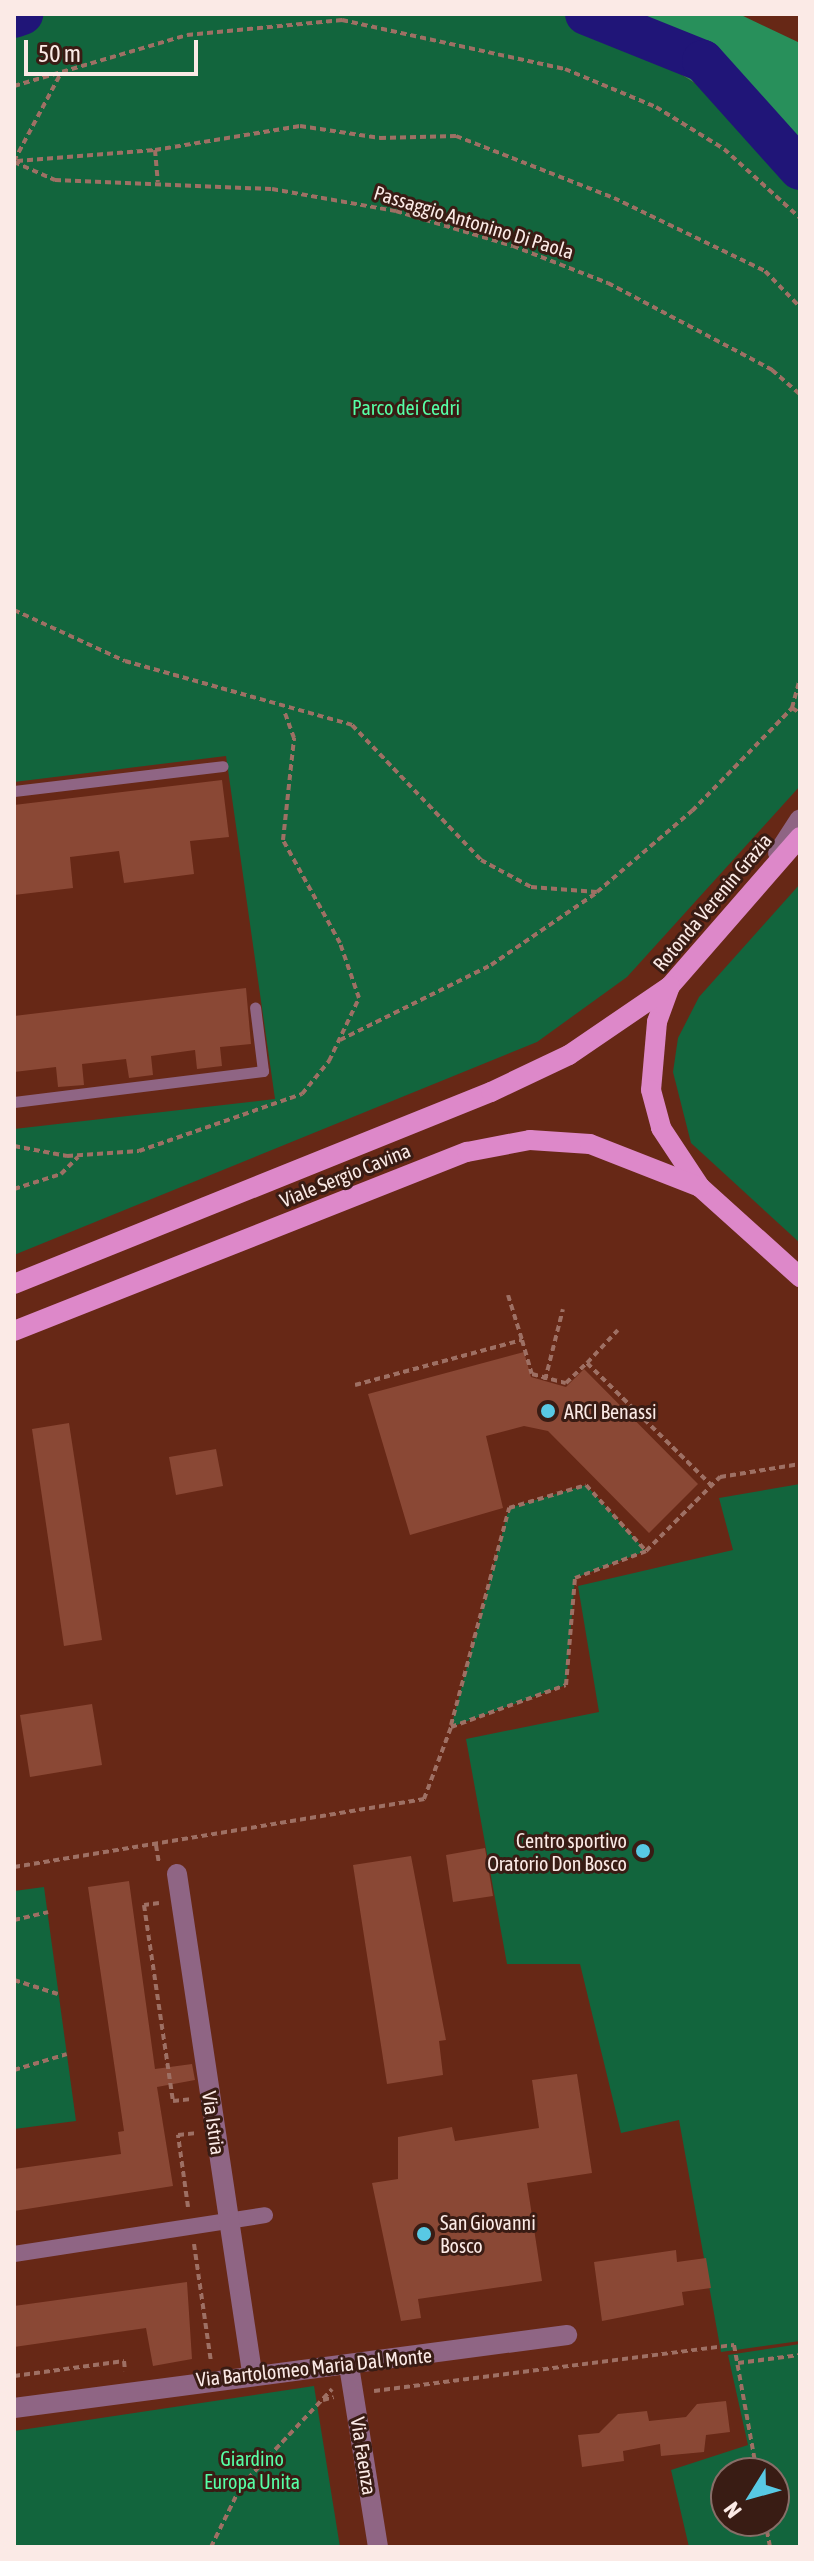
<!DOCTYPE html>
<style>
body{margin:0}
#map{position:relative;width:814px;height:2561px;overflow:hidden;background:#672816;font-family:"Asap Condensed",sans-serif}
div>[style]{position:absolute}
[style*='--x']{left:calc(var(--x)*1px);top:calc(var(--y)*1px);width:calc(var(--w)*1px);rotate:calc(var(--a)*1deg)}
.green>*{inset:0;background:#12653d}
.forest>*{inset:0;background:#28905b}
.river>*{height:42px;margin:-21px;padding:0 21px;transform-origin:21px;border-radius:21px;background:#201578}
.building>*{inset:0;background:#8a4835}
.path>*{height:4px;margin-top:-2px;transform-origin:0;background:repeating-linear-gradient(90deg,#9e7064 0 6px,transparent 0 10px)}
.service>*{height:11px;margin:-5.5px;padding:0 5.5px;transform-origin:5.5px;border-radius:5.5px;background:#8f6584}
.pedestrian>*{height:16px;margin:-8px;padding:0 8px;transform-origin:8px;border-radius:8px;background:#8f6584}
.minor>*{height:20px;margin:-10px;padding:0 10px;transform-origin:10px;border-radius:10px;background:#8f6584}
.tertiary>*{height:20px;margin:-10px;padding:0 10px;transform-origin:10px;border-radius:10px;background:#8f6584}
.primary>*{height:20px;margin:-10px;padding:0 10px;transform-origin:10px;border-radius:10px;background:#dd88c9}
.dots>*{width:22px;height:22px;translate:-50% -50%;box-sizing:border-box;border:4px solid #391c14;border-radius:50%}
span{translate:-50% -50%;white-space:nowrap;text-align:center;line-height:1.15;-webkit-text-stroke:6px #391c14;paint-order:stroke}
.street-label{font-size:20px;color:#fbeae6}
.park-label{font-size:20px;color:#56ffa6}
.poi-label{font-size:20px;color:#fbeae6}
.left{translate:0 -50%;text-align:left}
.right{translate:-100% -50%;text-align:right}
.frame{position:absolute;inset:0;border:16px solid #fbeae6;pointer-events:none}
.north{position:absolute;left:710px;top:2457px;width:80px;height:80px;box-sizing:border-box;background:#391c14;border:2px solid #876e68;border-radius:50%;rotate:233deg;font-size:22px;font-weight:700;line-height:32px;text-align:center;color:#fbeae6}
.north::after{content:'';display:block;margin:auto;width:28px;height:36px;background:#58c9e4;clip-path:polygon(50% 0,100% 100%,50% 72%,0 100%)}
.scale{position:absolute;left:24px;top:40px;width:174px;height:36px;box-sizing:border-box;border:4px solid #fbeae6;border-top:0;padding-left:10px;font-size:24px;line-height:28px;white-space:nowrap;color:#fbeae6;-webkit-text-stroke:6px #391c14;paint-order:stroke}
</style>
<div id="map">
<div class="green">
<i style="clip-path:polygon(14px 14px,585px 14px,767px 129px,800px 177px,800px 786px,627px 977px,537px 1042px,14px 1255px,14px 1129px,275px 1099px,226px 756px,14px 782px)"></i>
<i style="clip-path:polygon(800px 884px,800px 1243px,691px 1143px,673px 1072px,678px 1038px,699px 997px)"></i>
<i style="clip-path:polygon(800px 1484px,800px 2341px,721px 2352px,679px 2120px,621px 2133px,580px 1964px,507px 1964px,466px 1739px,599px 1712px,578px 1586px,733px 1550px,719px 1498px)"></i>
<i style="clip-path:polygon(586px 1485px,646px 1551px,575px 1578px,566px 1685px,451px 1727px,509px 1508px)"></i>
<i style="clip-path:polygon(44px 1887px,76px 2121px,14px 2129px,14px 1891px)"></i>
<i style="clip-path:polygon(evenodd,800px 2344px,800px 2547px,689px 2547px,671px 2470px,748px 2445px,728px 2355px,800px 2344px,726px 2473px,774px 2473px,774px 2521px,726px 2521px,726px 2473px)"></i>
<i style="clip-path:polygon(314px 2386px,340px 2547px,14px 2547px,14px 2431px)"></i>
</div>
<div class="forest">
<i style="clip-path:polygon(586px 14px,739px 14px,800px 43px,800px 177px,767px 129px)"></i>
</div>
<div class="river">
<i style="--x:586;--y:14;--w:126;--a:21.9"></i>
<i style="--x:703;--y:61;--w:145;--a:48.1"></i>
<i style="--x:14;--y:17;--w:9;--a:-21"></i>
</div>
<div class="building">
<i style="clip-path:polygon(222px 780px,229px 837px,190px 841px,194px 874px,124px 883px,119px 851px,70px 857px,73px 888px,14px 895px,14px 805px)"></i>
<i style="clip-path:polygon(246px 988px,251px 1044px,220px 1047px,222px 1066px,197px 1069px,195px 1050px,151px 1056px,153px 1075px,129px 1078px,126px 1059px,82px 1064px,84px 1085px,58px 1087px,56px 1067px,14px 1072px,14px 1016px)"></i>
<i style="clip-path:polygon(524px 1352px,531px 1377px,566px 1387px,584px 1369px,698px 1484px,649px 1533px,548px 1431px,524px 1426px,486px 1436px,503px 1508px,410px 1535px,368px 1394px)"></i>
<i style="clip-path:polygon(69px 1423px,102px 1640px,64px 1646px,32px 1429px)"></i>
<i style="clip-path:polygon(216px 1449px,223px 1486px,176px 1495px,169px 1457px)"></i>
<i style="clip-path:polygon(92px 1704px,102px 1765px,30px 1777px,20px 1715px)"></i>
<i style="clip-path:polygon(485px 1848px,493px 1896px,453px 1902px,446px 1855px)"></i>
<i style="clip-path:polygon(411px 1856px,446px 2040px,439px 2041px,443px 2075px,387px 2084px,353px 1865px)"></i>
<i style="clip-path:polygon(129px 1881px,155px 2069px,192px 2064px,195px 2080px,157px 2087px,173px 2186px,14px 2211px,14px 2169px,121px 2154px,118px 2132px,124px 2131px,88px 1887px)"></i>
<i style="clip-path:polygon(577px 2074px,592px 2173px,527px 2183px,542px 2281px,418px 2299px,421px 2318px,401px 2321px,372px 2183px,398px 2179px,398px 2137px,452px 2127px,455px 2141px,539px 2128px,532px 2080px)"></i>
<i style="clip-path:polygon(676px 2250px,677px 2262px,706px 2258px,711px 2288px,682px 2292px,684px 2305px,602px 2321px,594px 2262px)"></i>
<i style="clip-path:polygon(187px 2282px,192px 2359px,153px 2366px,146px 2328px,14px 2347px,14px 2306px)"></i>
<i style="clip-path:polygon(726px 2401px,730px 2432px,706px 2435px,704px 2452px,661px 2456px,660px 2444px,623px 2451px,624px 2461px,582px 2467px,578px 2435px,599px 2433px,618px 2414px,647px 2411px,649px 2421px,686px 2417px,697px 2404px)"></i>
</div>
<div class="path">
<i style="--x:14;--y:86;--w:180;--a:-16.4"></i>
<i style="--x:187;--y:35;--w:156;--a:-5.5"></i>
<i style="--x:342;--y:20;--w:228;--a:12.4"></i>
<i style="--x:565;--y:69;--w:99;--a:22.7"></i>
<i style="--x:656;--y:107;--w:80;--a:31.7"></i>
<i style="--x:724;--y:149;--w:103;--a:42.2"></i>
<i style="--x:155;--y:150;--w:32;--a:85"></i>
<i style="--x:14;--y:161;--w:98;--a:-61.9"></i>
<i style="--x:17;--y:161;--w:138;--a:-4.6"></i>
<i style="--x:155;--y:150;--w:147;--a:-9.4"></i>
<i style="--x:300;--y:126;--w:81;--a:8.5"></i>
<i style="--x:380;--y:138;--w:76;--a:-1.5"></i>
<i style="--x:456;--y:136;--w:170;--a:21.4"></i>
<i style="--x:614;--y:198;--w:168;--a:25.8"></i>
<i style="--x:765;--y:271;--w:50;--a:45.8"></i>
<i style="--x:14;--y:162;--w:45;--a:23.7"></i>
<i style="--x:55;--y:180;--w:217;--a:2.4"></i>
<i style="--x:272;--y:189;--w:126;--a:10.1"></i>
<i style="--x:396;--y:211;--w:122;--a:16.7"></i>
<i style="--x:513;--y:246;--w:102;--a:21.3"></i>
<i style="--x:608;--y:283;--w:186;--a:27.9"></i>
<i style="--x:772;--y:370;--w:37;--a:41"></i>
<i style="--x:14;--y:610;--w:122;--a:24.7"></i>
<i style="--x:125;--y:661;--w:236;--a:15.7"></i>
<i style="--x:352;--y:725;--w:187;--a:46.3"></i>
<i style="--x:481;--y:860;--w:57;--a:28.4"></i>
<i style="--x:531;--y:887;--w:66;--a:4.3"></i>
<i style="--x:597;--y:892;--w:125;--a:-40.5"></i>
<i style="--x:692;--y:811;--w:144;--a:-45.8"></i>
<i style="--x:792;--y:708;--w:31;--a:-75"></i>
<i style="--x:792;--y:708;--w:9;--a:32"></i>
<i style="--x:340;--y:1040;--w:169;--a:-26.4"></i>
<i style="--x:491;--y:965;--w:127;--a:-34.4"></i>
<i style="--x:14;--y:1146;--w:54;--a:10.7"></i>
<i style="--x:67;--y:1156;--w:72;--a:-4"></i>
<i style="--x:139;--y:1151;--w:173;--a:-19.3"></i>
<i style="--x:302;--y:1094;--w:43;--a:-50.7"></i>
<i style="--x:329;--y:1061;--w:70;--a:-64.5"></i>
<i style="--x:359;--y:998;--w:58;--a:-109.1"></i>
<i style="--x:340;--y:943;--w:118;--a:-119"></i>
<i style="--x:283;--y:840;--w:103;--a:-83.8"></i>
<i style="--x:294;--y:738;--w:27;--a:-110"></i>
<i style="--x:14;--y:1189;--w:49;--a:-17.7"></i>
<i style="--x:61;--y:1174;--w:24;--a:-45"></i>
<i style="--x:508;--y:1295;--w:47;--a:72.7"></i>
<i style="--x:587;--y:1363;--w:45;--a:-46.8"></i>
<i style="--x:545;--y:1380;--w:73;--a:-75.8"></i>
<i style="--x:355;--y:1385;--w:173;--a:-15.1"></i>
<i style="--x:522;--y:1340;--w:35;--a:74"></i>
<i style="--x:532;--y:1374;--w:35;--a:15"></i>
<i style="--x:566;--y:1383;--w:29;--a:-44"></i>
<i style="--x:587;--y:1363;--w:174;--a:44.5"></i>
<i style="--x:451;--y:1725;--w:225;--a:-75"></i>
<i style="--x:509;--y:1508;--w:80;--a:-16.6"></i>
<i style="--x:586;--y:1485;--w:89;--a:47.7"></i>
<i style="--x:156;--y:1845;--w:18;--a:81"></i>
<i style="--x:14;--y:1867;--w:416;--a:-9.4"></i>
<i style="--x:424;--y:1799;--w:77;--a:-69.4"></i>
<i style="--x:451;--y:1727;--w:122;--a:-20.1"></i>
<i style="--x:566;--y:1685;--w:107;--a:-85.2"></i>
<i style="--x:575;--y:1578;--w:76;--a:-20.8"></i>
<i style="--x:646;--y:1551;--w:105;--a:-45"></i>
<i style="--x:720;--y:1477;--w:81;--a:-9.2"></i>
<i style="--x:159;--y:1903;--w:15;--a:172"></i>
<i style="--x:144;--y:1905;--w:198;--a:81.6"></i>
<i style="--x:173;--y:2101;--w:18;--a:-6"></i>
<i style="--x:14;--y:1920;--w:35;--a:-13"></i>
<i style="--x:14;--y:1980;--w:46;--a:17.7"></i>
<i style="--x:14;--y:2070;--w:55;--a:-16.8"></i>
<i style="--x:188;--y:2207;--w:73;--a:-97.9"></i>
<i style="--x:178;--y:2135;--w:18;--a:-6"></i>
<i style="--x:194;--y:2244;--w:119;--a:81.8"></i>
<i style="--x:738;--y:2363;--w:63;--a:-7.4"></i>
<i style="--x:14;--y:2376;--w:111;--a:-7.8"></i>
<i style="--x:124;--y:2361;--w:10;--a:84"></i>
<i style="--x:374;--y:2391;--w:363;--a:-7.3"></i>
<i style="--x:734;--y:2345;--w:130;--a:79.8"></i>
<i style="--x:323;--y:2400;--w:11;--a:-15"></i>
<i style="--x:765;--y:2521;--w:26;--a:79"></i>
<i style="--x:211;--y:2547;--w:68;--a:-63.8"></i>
<i style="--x:241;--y:2486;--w:133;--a:-46.8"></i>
</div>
<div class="service">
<i style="--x:14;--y:791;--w:210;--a:-6.8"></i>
<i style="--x:14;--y:1102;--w:251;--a:-7.1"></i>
<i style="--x:263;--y:1071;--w:64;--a:-97.1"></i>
</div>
<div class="pedestrian">
<i style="--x:14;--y:2254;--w:254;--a:-8.8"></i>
</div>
<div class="minor">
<i style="--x:177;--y:1874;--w:504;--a:81.44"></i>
<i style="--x:349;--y:2366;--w:183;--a:80.9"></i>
<i style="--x:14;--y:2408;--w:558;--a:-7.52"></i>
</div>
<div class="tertiary">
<i style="--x:778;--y:853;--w:40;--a:-57.1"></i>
</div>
<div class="primary">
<i style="--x:800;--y:837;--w:198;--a:131.1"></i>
<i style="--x:670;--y:986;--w:38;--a:110"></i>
<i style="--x:657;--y:1022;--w:68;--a:95"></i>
<i style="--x:651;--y:1090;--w:39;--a:75"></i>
<i style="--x:661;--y:1128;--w:71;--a:56.5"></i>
<i style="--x:700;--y:1187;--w:135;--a:42"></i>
<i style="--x:14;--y:1284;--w:514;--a:-21.93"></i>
<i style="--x:491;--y:1092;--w:86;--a:-25.4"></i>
<i style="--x:569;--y:1055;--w:122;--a:-34.3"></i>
<i style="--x:14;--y:1331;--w:487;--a:-21.6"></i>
<i style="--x:467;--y:1152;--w:64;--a:-10.8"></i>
<i style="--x:530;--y:1140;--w:60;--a:3.8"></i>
<i style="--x:590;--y:1144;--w:118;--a:21.4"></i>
</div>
<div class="dots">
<i style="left:548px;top:1411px;background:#58c9e4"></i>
<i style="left:643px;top:1851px;background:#58c9e4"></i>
<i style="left:424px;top:2234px;background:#58c9e4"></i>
</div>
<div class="street-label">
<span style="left:474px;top:222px;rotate:17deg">Passaggio Antonino Di Paola</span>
<span style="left:712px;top:902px;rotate:-50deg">Rotonda Verenin Grazia</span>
<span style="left:345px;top:1175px;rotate:-22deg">Viale Sergio Cavina</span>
<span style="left:214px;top:2123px;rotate:82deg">Via Istria</span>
<span style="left:314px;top:2367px;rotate:-6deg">Via Bartolomeo Maria Dal Monte</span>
<span style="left:364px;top:2456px;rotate:81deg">Via Faenza</span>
</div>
<div class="park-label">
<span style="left:406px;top:407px">Parco dei Cedri</span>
<span style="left:252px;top:2470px">Giardino<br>Europa Unita</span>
</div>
<div class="poi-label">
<span class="left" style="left:564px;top:1411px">ARCI Benassi</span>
<span class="right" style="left:627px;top:1852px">Centro sportivo<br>Oratorio Don Bosco</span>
<span class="left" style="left:440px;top:2234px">San Giovanni<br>Bosco</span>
</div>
<div class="frame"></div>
<div class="north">N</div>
<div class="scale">50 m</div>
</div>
